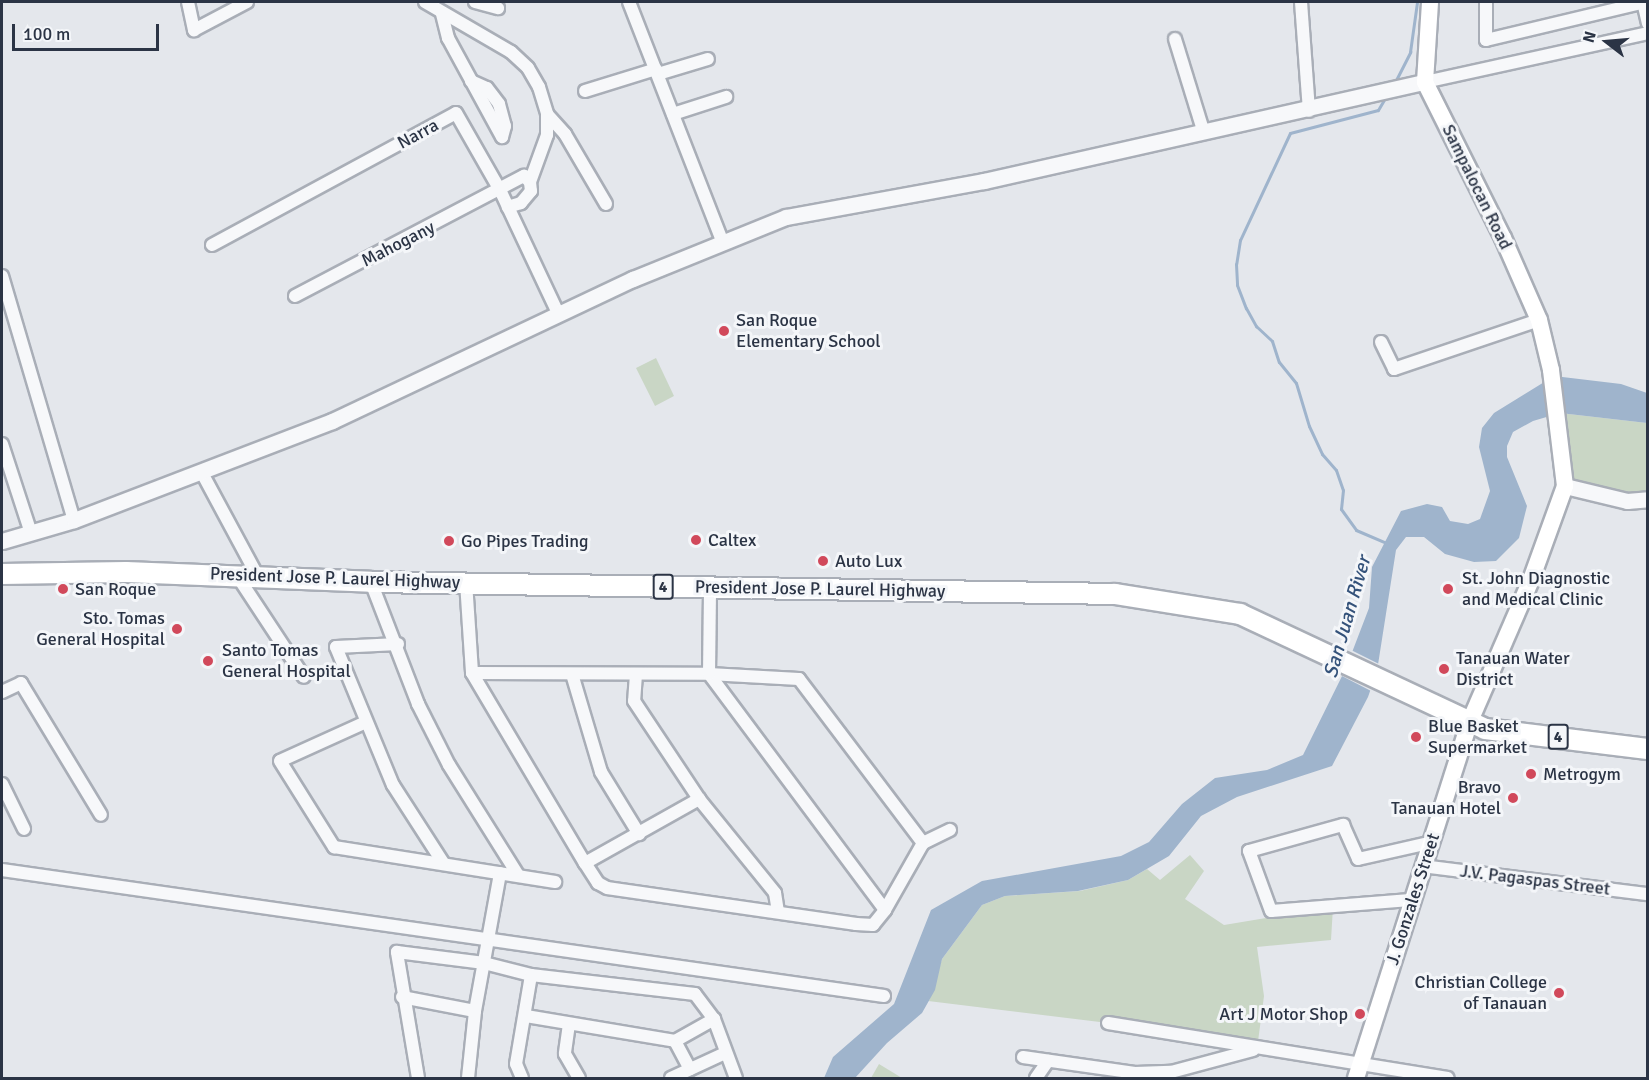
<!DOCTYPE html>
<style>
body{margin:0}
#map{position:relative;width:1649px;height:1080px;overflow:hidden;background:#e4e7ec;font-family:Signika,sans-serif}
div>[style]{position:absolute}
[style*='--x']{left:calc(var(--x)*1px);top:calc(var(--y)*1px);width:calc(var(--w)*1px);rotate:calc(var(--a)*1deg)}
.green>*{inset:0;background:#c9d6c5}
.water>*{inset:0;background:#9fb4cc}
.pier>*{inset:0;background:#e4e7ec}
.stream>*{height:3px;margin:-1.5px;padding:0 1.5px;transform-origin:1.5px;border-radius:1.5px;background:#9fb4cc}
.roads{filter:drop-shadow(2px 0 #a9aeb7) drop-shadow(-2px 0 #a9aeb7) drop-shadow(0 2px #a9aeb7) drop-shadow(0 -2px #a9aeb7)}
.minor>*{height:12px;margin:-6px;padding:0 6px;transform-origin:6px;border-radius:6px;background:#f7f8fa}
.tertiary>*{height:15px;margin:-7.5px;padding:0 7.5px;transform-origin:7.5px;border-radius:7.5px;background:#f7f8fa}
.secondary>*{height:16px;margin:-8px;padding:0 8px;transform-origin:8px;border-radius:8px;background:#fff}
.trunk>*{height:20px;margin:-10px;padding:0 10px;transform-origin:10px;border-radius:10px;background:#fff}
.dots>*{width:16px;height:16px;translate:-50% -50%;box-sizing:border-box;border:3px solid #f4f6f9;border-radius:50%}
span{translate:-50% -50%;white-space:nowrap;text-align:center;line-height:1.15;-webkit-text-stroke:6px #f4f6f9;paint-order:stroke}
.shield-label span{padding:2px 4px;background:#f4f6f9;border:2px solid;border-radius:4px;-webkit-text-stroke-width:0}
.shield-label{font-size:16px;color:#2b3445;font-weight:700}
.street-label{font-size:18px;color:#2b3445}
.poi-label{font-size:18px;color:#2b3445}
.left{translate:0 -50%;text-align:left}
.right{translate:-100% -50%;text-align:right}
.water-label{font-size:20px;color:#34527a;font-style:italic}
.frame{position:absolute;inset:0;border:3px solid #2b3445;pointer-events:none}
.north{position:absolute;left:1577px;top:12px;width:60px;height:60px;-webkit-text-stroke:4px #f4f6f9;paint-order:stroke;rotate:286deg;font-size:16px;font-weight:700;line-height:24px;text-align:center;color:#2b3445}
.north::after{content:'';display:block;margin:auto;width:21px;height:27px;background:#2b3445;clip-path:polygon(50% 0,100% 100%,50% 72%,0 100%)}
.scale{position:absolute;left:12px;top:24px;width:147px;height:27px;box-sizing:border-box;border:3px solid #2b3445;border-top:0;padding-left:8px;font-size:18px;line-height:21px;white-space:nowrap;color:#2b3445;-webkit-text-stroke:4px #f4f6f9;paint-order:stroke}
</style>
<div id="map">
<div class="green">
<i style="clip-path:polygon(656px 358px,674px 396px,655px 406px,636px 368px)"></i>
<i style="clip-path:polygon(1560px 413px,1647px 423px,1647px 499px,1565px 486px)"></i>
<i style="clip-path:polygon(1190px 855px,1204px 871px,1185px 899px,1224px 925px,1333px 907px,1331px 940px,1257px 947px,1264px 996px,1257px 1049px,1108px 1023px,920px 1000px,929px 1001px,942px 959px,982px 905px,1005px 896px,1080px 891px,1128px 880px,1147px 869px,1160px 880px)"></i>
<i style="clip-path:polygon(879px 1064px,902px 1078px,871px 1078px)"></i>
</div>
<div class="water">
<i style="clip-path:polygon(1554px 376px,1621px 384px,1647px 393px,1647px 423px,1560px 413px,1533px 421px,1513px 432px,1507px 446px,1507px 457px,1527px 506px,1519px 538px,1496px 561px,1474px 562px,1445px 554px,1424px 537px,1406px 537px,1396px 550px,1377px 671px,1368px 697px,1332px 766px,1237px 797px,1201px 816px,1169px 856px,1128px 880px,1078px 891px,1005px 896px,982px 905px,942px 959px,935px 990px,922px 1013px,887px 1043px,855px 1078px,824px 1078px,833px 1057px,894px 1004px,931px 910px,982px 881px,1121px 856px,1149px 842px,1182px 804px,1215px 778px,1267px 770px,1303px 755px,1346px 668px,1369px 608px,1372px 567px,1401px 511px,1427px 504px,1442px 507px,1450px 521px,1468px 524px,1480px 519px,1490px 491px,1479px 447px,1482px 428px,1494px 413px)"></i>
</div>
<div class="pier">
<i style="clip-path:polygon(1349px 649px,1381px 665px,1373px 692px,1340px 675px)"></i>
</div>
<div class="stream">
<i style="--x:1395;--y:82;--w:34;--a:-63"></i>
<i style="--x:1410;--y:52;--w:50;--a:-82"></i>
<i style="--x:1385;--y:98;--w:14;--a:120"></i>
<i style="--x:1378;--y:110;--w:91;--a:165.4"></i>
<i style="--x:1290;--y:133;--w:118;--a:115"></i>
<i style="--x:1240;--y:240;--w:24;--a:99"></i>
<i style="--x:1236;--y:264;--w:21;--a:87"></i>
<i style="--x:1237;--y:285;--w:25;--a:69"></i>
<i style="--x:1246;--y:308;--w:21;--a:61"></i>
<i style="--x:1256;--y:326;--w:22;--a:43"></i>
<i style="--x:1272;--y:341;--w:22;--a:72"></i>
<i style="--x:1279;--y:362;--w:27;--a:51"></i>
<i style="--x:1296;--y:383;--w:45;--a:73.2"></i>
<i style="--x:1309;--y:426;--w:31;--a:65"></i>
<i style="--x:1322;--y:454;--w:21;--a:49"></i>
<i style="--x:1336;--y:470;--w:21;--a:71"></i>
<i style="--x:1343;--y:490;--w:19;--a:96"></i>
<i style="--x:1341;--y:509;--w:26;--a:54"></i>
<i style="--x:1356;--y:530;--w:34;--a:23"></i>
</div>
<div class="roads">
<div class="minor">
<i style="--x:188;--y:2;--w:29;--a:78"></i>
<i style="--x:194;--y:30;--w:60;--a:-27.8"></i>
<i style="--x:425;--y:2;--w:99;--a:30.2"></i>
<i style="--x:511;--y:52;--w:23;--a:43"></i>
<i style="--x:528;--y:68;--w:22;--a:60"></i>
<i style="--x:539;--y:87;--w:28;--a:73"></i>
<i style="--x:547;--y:114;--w:21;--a:90"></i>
<i style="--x:547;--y:135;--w:50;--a:109.9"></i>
<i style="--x:475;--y:2;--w:24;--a:15"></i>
<i style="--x:629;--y:2;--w:256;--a:68.7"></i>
<i style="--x:1301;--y:2;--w:109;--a:85.8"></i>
<i style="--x:1486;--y:2;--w:38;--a:90"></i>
<i style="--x:1486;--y:40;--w:164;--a:-13.4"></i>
<i style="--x:1643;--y:2;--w:22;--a:77"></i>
<i style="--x:442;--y:14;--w:25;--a:76"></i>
<i style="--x:448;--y:38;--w:113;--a:61.4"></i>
<i style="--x:1175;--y:39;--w:95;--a:72.9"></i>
<i style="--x:658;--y:74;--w:52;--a:-16.7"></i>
<i style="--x:471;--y:81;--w:17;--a:24"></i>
<i style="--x:487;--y:88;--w:20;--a:53"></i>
<i style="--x:499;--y:104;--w:23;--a:75"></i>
<i style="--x:505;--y:126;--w:11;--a:105"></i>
<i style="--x:1425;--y:82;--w:228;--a:-12.4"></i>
<i style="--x:585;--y:91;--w:74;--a:-17.2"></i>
<i style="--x:547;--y:114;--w:27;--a:48"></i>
<i style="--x:565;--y:134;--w:81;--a:59.6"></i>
<i style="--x:673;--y:114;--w:56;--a:-17.8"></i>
<i style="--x:212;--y:245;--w:277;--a:-28.4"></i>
<i style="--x:456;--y:113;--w:91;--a:60.3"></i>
<i style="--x:501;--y:192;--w:136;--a:64.8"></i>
<i style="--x:2;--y:276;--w:254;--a:73.6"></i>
<i style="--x:295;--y:296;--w:259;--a:-27.7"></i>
<i style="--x:524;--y:176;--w:8;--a:45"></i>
<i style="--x:530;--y:182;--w:9;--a:84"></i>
<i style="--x:531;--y:191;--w:16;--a:130"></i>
<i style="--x:521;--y:203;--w:14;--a:163"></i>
<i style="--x:1381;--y:342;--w:30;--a:64"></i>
<i style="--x:1394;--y:369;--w:153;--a:-18.7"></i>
<i style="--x:2;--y:444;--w:94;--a:72"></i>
<i style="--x:201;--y:471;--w:118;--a:61.7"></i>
<i style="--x:236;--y:574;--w:123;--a:56.6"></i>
<i style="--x:371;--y:582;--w:131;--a:68.9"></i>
<i style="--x:418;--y:704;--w:68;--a:63.1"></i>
<i style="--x:449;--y:765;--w:130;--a:57.9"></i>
<i style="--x:466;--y:582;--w:91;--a:86.2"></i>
<i style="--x:472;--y:673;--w:221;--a:59.3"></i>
<i style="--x:585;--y:863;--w:131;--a:-29.3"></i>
<i style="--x:398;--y:644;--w:62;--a:177.2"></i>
<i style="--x:336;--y:647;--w:149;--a:67.6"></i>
<i style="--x:393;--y:785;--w:94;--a:57.2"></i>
<i style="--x:472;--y:673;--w:237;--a:0.2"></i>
<i style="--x:709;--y:674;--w:90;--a:3.2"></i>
<i style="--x:799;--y:679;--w:206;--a:52.9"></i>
<i style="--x:923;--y:843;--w:77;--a:119.6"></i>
<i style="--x:885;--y:910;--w:294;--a:-126.7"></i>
<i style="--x:709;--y:674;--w:86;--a:-89.3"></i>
<i style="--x:572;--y:674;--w:102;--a:73.5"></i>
<i style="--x:601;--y:772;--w:73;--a:58.5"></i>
<i style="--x:636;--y:674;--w:27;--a:94"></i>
<i style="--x:634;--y:701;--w:118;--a:56.4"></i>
<i style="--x:699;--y:799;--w:121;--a:51"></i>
<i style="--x:775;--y:893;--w:18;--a:81"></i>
<i style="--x:2;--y:692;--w:21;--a:-25"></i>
<i style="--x:21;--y:683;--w:154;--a:58.8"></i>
<i style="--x:366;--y:722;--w:94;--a:155.6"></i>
<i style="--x:280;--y:761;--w:102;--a:57.9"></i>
<i style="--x:334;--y:847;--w:224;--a:9"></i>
<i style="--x:2;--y:784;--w:50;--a:63.9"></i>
<i style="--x:923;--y:843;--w:30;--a:-26"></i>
<i style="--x:585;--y:863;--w:24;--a:57"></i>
<i style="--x:598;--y:883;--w:10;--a:29"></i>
<i style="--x:607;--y:888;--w:252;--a:8.2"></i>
<i style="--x:856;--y:924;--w:17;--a:3"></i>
<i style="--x:873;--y:925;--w:19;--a:-51"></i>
<i style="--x:1422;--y:866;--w:228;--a:7.1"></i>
<i style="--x:2;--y:870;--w:891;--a:8.13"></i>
<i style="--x:1410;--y:900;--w:139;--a:175.5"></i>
<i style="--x:1271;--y:911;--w:64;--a:-110.1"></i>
<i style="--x:1249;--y:851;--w:98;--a:-15.5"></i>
<i style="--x:1343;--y:825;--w:37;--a:66"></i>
<i style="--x:1358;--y:859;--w:73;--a:-12.7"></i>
<i style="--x:402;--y:997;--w:74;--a:10.9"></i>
<i style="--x:526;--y:1016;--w:151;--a:9.5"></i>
<i style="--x:675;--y:1041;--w:45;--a:-29.4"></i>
<i style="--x:1108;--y:1023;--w:344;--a:9.2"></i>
<i style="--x:569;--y:1024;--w:30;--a:98"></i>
<i style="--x:565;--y:1054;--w:28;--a:60"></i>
<i style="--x:675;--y:1041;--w:32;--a:62"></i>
<i style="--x:1023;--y:1057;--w:113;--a:8.1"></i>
<i style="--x:1135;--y:1073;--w:36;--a:-2"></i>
<i style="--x:1171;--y:1072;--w:85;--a:-15"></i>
<i style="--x:418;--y:1078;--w:128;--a:-99.5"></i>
<i style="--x:397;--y:952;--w:88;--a:7.2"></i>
<i style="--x:484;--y:963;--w:49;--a:14.3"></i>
<i style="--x:531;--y:975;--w:165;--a:6.6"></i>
<i style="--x:695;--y:994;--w:31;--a:53"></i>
<i style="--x:714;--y:1019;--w:63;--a:69.6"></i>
<i style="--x:468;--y:1078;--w:67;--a:-84"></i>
<i style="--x:475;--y:1011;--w:140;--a:-79.7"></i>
<i style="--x:522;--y:1078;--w:15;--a:-113"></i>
<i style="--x:516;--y:1064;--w:90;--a:-80.4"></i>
<i style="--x:671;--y:1078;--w:60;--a:-24.8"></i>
<i style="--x:1036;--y:1078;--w:21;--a:-55"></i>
</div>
<div class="tertiary">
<i style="--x:1565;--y:486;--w:64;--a:13.6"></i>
<i style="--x:1627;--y:501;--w:21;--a:-5"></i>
<i style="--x:2;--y:541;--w:75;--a:-16.3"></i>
<i style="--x:74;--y:520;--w:276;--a:-21"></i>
<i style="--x:332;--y:421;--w:333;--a:-25.3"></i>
<i style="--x:633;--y:279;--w:165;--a:-22.1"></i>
<i style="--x:786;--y:217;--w:201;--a:-10.3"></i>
<i style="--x:984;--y:181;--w:452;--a:-12.7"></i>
</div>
<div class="secondary">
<i style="--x:1356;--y:1078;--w:375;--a:-72.3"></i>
<i style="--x:1470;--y:721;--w:154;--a:-66.6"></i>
<i style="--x:1531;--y:580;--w:100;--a:-70.1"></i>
<i style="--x:1565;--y:486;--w:117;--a:-96.9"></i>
<i style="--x:1551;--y:370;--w:51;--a:-103.5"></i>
<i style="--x:1539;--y:320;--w:90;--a:-113.7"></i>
<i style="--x:1503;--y:238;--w:174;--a:-116.6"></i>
<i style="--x:1425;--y:82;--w:80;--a:-86.4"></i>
</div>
<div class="trunk">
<i style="--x:2;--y:574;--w:124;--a:-0.9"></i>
<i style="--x:126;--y:572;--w:245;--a:2.3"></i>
<i style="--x:371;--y:582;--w:744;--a:0.92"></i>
<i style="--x:1115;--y:594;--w:127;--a:9.1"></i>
<i style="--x:1240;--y:614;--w:271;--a:25.1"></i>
<i style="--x:1485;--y:729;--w:164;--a:7"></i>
</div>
</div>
<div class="dots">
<i style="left:724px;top:331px;background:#d1495b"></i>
<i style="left:696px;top:540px;background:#d1495b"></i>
<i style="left:449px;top:541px;background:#d1495b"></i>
<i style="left:823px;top:561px;background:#d1495b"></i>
<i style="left:63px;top:589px;background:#d1495b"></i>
<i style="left:1448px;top:589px;background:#d1495b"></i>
<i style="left:177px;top:629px;background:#d1495b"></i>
<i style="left:208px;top:661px;background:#d1495b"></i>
<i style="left:1444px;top:669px;background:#d1495b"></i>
<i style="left:1416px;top:737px;background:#d1495b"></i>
<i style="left:1531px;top:774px;background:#d1495b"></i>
<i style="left:1513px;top:798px;background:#d1495b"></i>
<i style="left:1559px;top:993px;background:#d1495b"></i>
<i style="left:1360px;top:1014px;background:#d1495b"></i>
</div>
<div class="shield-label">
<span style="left:663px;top:587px">4</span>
<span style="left:1558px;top:737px">4</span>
</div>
<div class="street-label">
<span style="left:418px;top:134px;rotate:-28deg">Narra</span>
<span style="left:1477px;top:187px;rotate:64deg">Sampalocan Road</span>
<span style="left:398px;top:244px;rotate:-27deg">Mahogany</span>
<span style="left:335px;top:578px;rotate:2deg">President Jose P. Laurel Highway</span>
<span style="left:820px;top:589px;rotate:1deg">President Jose P. Laurel Highway</span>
<span style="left:1535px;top:880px;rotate:7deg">J.V. Pagaspas Street</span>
<span style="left:1413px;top:899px;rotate:-72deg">J. Gonzales Street</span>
</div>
<div class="poi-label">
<span class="left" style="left:736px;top:331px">San Roque<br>Elementary School</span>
<span class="left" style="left:708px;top:540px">Caltex</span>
<span class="left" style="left:461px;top:541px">Go Pipes Trading</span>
<span class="left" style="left:835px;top:561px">Auto Lux</span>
<span class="left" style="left:1462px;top:589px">St. John Diagnostic<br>and Medical Clinic</span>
<span class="left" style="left:75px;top:589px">San Roque</span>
<span class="right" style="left:165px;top:629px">Sto. Tomas<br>General Hospital</span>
<span class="left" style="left:222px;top:661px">Santo Tomas<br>General Hospital</span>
<span class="left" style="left:1456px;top:669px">Tanauan Water<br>District</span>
<span class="left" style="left:1428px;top:737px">Blue Basket<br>Supermarket</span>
<span class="left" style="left:1543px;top:774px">Metrogym</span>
<span class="right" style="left:1501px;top:798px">Bravo<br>Tanauan Hotel</span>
<span class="right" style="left:1547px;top:993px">Christian College<br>of Tanauan</span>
<span class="right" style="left:1348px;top:1014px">Art J Motor Shop</span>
</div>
<div class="water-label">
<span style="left:1347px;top:617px;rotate:-74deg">San Juan River</span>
</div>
<div class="frame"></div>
<div class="north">N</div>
<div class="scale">100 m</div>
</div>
